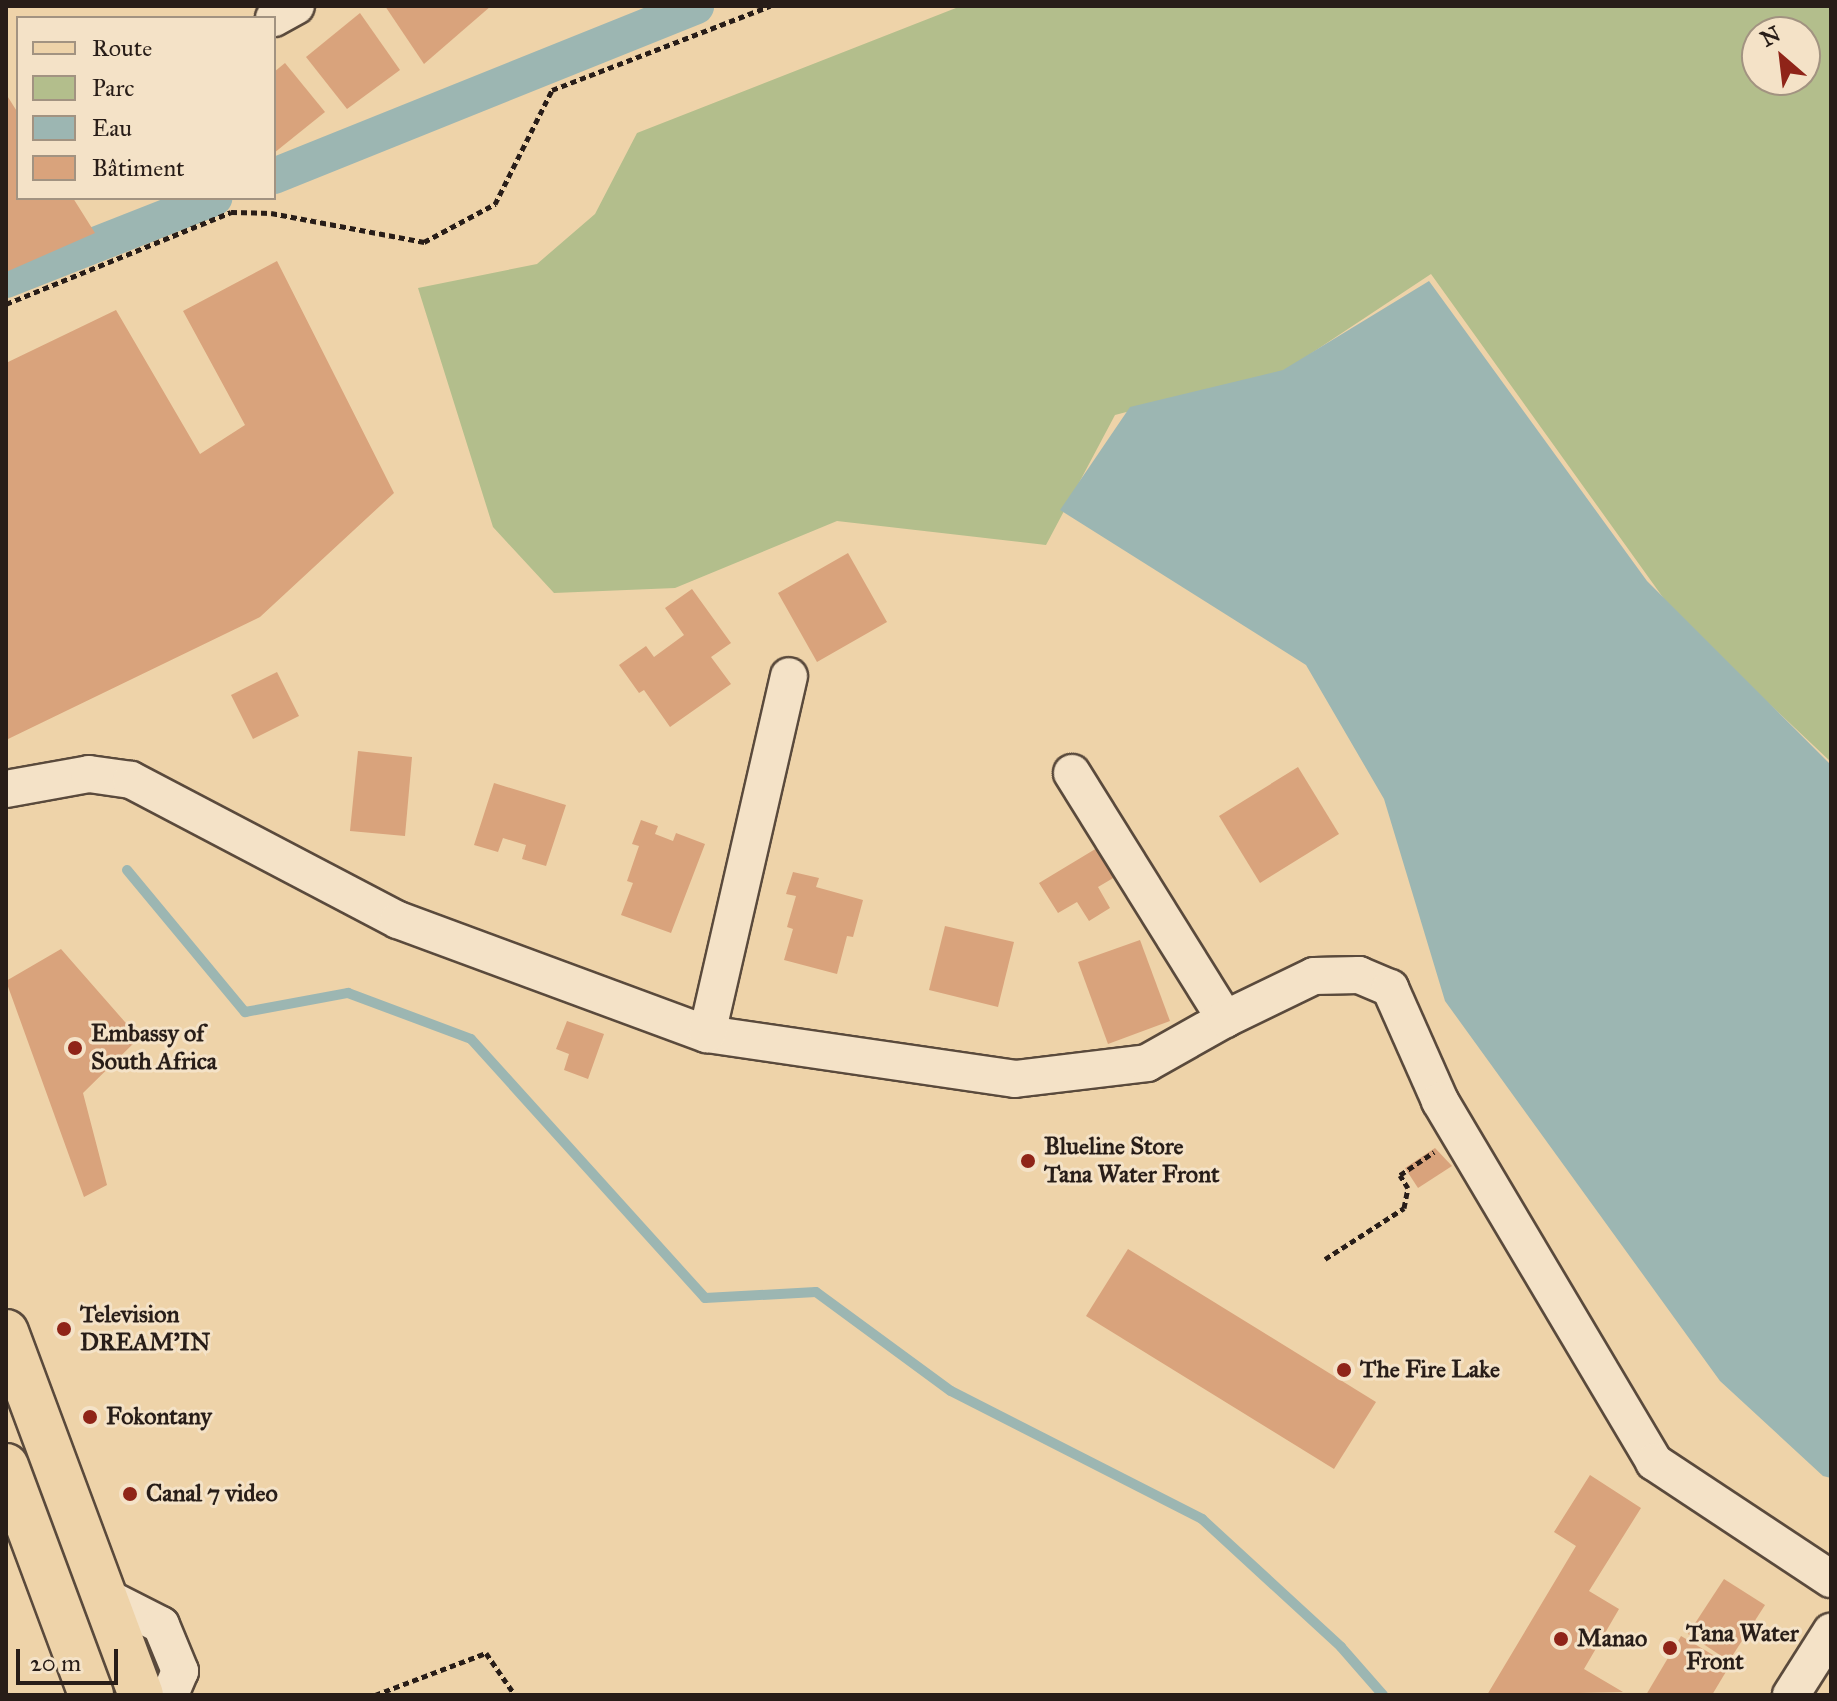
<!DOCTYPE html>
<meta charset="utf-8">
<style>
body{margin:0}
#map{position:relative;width:1837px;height:1701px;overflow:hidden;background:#eed3a9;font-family:"IM FELL Great Primer",serif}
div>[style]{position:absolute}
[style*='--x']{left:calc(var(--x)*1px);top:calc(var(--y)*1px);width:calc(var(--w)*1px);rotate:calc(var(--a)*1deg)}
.green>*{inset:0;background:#b3be8c}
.water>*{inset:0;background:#9cb6b2}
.stream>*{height:10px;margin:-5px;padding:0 5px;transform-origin:5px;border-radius:5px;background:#9cb6b2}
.canal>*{height:36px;margin:-18px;padding:0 18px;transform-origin:18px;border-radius:18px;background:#9cb6b2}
.building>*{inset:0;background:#d9a37c}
.path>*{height:5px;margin-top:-2.5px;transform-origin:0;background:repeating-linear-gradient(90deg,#281d18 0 6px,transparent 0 10px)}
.roads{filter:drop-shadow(2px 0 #5a4a3c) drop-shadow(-2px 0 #5a4a3c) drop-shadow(0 2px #5a4a3c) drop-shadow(0 -2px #5a4a3c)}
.minor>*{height:36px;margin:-18px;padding:0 18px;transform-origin:18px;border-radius:18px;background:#f4e2c7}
.major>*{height:44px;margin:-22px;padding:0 22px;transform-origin:22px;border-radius:22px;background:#eed3a9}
.dots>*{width:22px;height:22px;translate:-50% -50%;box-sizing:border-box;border:4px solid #f4e2c7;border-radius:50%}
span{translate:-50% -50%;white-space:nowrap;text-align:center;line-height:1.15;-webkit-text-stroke:6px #f4e2c7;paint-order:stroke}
.poi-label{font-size:24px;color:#281d18;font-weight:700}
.left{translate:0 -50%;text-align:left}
.frame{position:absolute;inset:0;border:8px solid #281d18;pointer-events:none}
.legend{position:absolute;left:16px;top:16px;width:260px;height:184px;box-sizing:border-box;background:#f4e2c7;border:2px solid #a29381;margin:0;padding:10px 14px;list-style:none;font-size:24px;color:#281d18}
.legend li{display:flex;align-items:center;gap:16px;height:40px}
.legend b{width:40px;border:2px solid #a29381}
.north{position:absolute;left:1741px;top:16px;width:80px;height:80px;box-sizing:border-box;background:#f4e2c7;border:2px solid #a29381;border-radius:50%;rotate:332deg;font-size:22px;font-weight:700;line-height:32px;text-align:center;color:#281d18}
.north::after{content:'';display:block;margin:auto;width:28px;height:36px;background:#8f2418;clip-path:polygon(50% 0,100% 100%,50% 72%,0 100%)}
.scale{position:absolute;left:16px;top:1649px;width:102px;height:36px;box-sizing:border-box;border:4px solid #281d18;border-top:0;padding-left:10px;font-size:24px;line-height:28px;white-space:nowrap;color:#281d18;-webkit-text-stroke:6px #f4e2c7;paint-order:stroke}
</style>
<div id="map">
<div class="green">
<i style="clip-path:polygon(evenodd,961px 6px,1831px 6px,1831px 762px,1677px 617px,1431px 274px,1286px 370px,1115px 415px,1046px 545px,837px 521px,675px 588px,554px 593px,493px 527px,418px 288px,537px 264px,595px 214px,637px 133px,961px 6px,1757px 32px,1805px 32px,1805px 80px,1757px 80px,1757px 32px)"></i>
</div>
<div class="water">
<i style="clip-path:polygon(1429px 281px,1647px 581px,1831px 765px,1831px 1478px,1823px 1476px,1720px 1381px,1445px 1001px,1384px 799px,1306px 665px,1060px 510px,1130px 407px,1283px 370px)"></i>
</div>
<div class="stream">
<i style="--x:127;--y:870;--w:185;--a:50.3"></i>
<i style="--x:245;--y:1012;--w:105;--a:-10.5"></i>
<i style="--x:348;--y:993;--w:131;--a:20.5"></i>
<i style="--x:471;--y:1039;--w:349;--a:47.9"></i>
<i style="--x:705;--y:1298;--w:111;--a:-3.1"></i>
<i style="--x:816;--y:1292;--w:167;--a:36.3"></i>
<i style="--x:951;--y:1391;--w:282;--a:27"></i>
<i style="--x:1202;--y:1519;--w:189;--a:42.6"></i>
<i style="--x:1341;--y:1647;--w:64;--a:48.8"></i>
</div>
<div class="canal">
<i style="--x:274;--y:176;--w:455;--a:-21.9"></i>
<i style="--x:6;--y:280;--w:224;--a:-21.5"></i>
</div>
<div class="building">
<i style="clip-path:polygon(385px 6px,491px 6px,424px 64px)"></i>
<i style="clip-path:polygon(360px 13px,400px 70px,347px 109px,306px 57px)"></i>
<i style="clip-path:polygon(285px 63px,325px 112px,274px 153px,274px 72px)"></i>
<i style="clip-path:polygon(6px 94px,18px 113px,18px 198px,73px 198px,95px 233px,6px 272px)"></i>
<i style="clip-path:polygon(277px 261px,394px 493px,260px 617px,6px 740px,6px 363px,116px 310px,200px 454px,245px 425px,183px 311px)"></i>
<i style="clip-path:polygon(848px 553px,887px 622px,817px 662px,778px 593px)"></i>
<i style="clip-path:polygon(692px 589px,731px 643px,711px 657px,731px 684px,670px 727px,644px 690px,639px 693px,619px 665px,646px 646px,654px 657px,684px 635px,665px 608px)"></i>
<i style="clip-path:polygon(277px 672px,299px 716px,253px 739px,231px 695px)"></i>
<i style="clip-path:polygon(358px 751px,412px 757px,405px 836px,350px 831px)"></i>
<i style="clip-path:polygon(1298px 767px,1339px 834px,1260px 883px,1219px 816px)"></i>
<i style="clip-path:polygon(494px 783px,566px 805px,546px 866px,522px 859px,526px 845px,503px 838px,498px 852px,474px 845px)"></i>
<i style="clip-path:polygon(641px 820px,658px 826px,655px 834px,673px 841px,676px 833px,705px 844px,671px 933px,621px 915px,633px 883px,627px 881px,639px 846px,632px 844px)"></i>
<i style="clip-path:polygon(1102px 845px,1120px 874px,1098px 887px,1110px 908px,1089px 921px,1077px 902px,1058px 913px,1039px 883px)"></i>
<i style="clip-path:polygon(793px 872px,819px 878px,816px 887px,863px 900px,853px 937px,847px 936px,837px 974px,784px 960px,793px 929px,787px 927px,796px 896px,786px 894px)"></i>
<i style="clip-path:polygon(945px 926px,1014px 942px,998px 1007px,929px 990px)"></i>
<i style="clip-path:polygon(1140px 940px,1170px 1021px,1108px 1044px,1078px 962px)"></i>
<i style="clip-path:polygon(61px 949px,139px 1038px,83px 1093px,107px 1185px,84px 1197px,6px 981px)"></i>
<i style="clip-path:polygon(567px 1021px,604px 1034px,588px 1079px,564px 1070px,569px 1054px,556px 1049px)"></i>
<i style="clip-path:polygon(1435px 1148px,1452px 1166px,1418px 1188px,1405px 1168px)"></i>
<i style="clip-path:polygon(1128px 1249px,1376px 1402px,1334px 1469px,1086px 1316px)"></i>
<i style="clip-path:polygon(1590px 1475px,1641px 1508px,1589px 1591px,1619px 1609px,1584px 1669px,1623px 1692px,1487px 1695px,1576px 1546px,1554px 1532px)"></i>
<i style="clip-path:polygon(1724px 1579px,1765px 1605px,1729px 1661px,1688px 1634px)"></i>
<i style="clip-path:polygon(1681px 1636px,1730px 1665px,1712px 1695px,1646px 1695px)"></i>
</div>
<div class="path">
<i style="--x:6;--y:304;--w:243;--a:-22.2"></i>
<i style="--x:231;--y:212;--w:40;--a:1.4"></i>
<i style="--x:271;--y:213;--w:156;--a:10.7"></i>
<i style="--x:424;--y:242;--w:81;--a:-28.2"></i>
<i style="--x:495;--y:204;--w:127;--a:-63.4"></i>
<i style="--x:552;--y:90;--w:234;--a:-21.1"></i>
<i style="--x:1325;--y:1259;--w:94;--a:-32.8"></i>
<i style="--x:1404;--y:1208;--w:20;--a:-79"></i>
<i style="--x:1408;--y:1188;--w:15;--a:-122"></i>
<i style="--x:1400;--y:1175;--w:41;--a:-34.1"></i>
<i style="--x:375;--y:1695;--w:119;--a:-20.7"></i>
<i style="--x:486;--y:1653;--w:51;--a:55.4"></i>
</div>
<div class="roads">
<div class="minor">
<i style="--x:274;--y:18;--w:25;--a:-29"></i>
<i style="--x:1072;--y:773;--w:290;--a:58.1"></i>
<i style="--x:6;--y:789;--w:84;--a:-10.2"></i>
<i style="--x:89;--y:774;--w:42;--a:8.1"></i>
<i style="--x:131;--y:780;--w:301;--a:27.7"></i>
<i style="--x:398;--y:920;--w:329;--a:20.3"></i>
<i style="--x:707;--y:1034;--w:311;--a:8.3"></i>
<i style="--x:1015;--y:1079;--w:133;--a:-6.9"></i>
<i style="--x:1147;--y:1063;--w:90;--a:-29.4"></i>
<i style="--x:1225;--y:1019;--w:99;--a:-25.8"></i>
<i style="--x:1314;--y:976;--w:45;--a:-1.3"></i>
<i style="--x:1359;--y:975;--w:34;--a:23"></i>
<i style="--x:1390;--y:988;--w:124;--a:66.1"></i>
<i style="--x:1440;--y:1101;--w:420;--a:59.3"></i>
<i style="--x:1654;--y:1462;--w:212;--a:33.5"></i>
<i style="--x:707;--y:1034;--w:367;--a:-77.1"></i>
<i style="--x:104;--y:1596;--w:64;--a:27"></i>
<i style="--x:161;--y:1625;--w:50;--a:67.6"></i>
<i style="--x:180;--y:1671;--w:26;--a:113"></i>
<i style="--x:1791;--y:1695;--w:75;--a:-57.6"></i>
</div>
<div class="major">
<i style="--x:6;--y:1332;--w:387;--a:69.6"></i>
<i style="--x:6;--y:1466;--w:244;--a:69.6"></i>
</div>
</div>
<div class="dots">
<i style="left:75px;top:1048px;background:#8f2418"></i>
<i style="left:1028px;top:1161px;background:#8f2418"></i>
<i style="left:64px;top:1329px;background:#8f2418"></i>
<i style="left:1344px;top:1370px;background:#8f2418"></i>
<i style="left:90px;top:1417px;background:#8f2418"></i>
<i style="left:130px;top:1494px;background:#8f2418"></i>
<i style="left:1561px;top:1639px;background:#8f2418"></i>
<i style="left:1670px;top:1648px;background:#8f2418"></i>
</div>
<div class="poi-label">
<span class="left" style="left:91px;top:1048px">Embassy of<br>South Africa</span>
<span class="left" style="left:1044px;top:1161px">Blueline Store<br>Tana Water Front</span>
<span class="left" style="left:80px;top:1329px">Television<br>DREAM'IN</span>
<span class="left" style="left:1360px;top:1370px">The Fire Lake</span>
<span class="left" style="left:106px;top:1417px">Fokontany</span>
<span class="left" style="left:146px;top:1494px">Canal 7 video</span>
<span class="left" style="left:1686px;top:1648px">Tana Water<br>Front</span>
<span class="left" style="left:1577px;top:1639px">Manao</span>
</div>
<div class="frame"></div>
<ul class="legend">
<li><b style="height:10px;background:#eed3a9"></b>Route</li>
<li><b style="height:22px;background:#b3be8c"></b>Parc</li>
<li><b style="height:22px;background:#9cb6b2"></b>Eau</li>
<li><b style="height:22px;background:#d9a37c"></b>Bâtiment</li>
</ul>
<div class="north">N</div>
<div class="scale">20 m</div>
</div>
